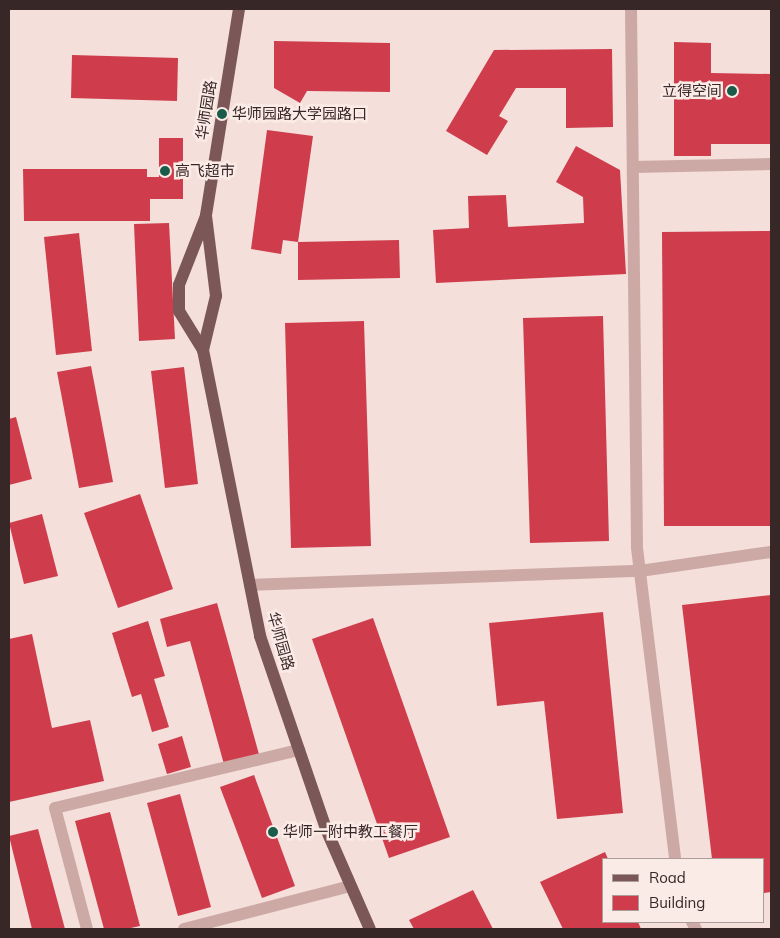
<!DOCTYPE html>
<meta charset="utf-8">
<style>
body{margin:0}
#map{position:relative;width:780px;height:938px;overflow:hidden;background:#f4dfda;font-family:Mulish,"Noto Sans SC",sans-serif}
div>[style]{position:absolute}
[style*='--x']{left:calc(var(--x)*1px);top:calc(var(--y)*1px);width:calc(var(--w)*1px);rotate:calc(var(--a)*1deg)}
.building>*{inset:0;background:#cf3c4c}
.minor>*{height:12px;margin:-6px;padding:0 6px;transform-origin:6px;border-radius:6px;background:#cda9a5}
.major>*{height:12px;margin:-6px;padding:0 6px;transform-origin:6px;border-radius:6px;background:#7b5757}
.dots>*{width:14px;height:14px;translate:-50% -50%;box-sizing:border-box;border:2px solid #fbebe7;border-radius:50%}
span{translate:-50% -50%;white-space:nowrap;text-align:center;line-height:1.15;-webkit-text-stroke:5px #fbebe7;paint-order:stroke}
.poi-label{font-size:15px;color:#382727}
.right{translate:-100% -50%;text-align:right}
.left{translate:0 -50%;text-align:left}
.street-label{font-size:15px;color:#382727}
.frame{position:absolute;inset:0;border:10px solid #382727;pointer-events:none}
.legend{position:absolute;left:602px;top:858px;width:162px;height:65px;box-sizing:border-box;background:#fbebe7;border:1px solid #ad9d9a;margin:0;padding:6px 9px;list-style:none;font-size:15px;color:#382727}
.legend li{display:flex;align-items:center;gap:10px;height:25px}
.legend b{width:25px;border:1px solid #ad9d9a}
</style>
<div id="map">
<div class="building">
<i style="clip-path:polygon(274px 41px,390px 43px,390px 92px,307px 91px,300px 103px,274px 88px)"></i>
<i style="clip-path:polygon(674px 42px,711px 43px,711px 73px,771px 74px,771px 144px,711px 144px,711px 156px,674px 156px)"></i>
<i style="clip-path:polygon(612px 49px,613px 127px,566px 128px,566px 88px,516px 88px,499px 116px,508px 121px,487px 155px,446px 131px,494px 50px)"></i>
<i style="clip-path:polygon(72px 55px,178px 58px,177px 101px,71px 98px)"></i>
<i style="clip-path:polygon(267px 130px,313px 136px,298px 242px,283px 240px,281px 254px,251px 249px)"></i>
<i style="clip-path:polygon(159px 138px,183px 138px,183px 199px,150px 199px,150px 221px,24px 221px,23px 169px,147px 169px,147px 177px,159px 177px)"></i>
<i style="clip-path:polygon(576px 146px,620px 170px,626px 274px,436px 283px,433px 230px,469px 228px,468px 196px,506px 195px,508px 227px,584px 223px,583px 197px,556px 182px)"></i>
<i style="clip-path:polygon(169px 223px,175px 339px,139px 341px,134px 224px)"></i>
<i style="clip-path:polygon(771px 231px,771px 526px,664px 526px,662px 232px)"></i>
<i style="clip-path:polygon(79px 233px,92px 351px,56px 355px,44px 237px)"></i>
<i style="clip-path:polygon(399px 240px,400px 278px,298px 280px,298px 242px)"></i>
<i style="clip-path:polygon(603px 316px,609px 541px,530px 543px,523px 318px)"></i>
<i style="clip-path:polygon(364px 321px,371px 546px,291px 548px,285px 323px)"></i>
<i style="clip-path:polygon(91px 366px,113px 482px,79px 488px,57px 372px)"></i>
<i style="clip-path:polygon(184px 367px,198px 484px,165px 488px,151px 371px)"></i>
<i style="clip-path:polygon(16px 417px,32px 479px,9px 485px,9px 419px)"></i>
<i style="clip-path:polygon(140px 494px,173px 589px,118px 608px,84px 513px)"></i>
<i style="clip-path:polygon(42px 514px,58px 576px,24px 584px,9px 523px)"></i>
<i style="clip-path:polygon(771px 595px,771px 892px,764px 893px,764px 859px,712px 859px,682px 605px)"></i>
<i style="clip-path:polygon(217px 603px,260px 758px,225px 768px,190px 641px,167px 647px,160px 619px)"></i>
<i style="clip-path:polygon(603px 612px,623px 813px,557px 819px,544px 701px,497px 706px,489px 623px)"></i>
<i style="clip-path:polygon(373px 618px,450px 837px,389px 858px,312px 639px)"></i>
<i style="clip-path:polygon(148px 621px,165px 676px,154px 679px,169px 727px,152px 732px,141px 694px,132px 697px,112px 633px)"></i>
<i style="clip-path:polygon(32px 634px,52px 728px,90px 720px,104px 781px,9px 802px,9px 639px)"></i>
<i style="clip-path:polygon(182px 736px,191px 767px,167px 774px,158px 744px)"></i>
<i style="clip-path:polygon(254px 775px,295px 886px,262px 898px,220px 787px)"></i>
<i style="clip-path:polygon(180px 794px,211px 907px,178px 916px,147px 803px)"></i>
<i style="clip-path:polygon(110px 812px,140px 926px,126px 929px,104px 929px,75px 821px)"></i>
<i style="clip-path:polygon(38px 829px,65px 929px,32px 929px,9px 836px)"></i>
<i style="clip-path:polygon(605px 852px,608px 859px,604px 859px,604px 922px,638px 922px,641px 929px,563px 929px,540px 882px)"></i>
<i style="clip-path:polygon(473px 890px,493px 929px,414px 929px,409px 920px)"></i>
</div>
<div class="minor">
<i style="--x:631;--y:9;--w:539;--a:89.36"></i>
<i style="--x:637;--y:548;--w:313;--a:83"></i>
<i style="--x:633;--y:167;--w:138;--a:-1.2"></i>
<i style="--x:250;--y:585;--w:390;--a:-2.1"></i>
<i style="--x:640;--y:571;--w:132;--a:-8.3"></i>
<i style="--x:692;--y:922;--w:8;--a:60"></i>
<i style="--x:87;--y:929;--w:125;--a:-104.8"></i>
<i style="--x:55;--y:808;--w:251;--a:-13.4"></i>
<i style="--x:184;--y:929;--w:171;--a:-14.5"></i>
</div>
<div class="major">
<i style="--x:239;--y:9;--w:210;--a:99.1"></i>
<i style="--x:206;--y:216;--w:74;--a:111.4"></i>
<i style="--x:179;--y:285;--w:26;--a:90"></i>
<i style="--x:179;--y:311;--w:46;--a:58.4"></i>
<i style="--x:203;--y:350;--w:292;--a:78.7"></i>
<i style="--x:260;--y:636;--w:204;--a:71.1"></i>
<i style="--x:326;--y:829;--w:109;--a:66.3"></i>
<i style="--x:203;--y:350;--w:56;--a:-76.5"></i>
<i style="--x:216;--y:296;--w:81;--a:-97.1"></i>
</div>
<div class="dots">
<i style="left:732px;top:91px;background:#195c49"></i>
<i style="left:222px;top:114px;background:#195c49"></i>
<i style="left:165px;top:171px;background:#195c49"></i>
<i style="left:273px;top:832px;background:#195c49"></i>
</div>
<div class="poi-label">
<span class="right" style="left:722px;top:91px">立得空间</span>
<span class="left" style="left:232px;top:114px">华师园路大学园路口</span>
<span class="left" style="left:175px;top:171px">高飞超市</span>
<span class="left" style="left:283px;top:832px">华师一附中教工餐厅</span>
</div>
<div class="street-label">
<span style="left:206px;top:110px;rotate:-81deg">华师园路</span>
<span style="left:281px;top:641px;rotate:74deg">华师园路</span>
</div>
<div class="frame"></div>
<ul class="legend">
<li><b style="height:6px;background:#7b5757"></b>Road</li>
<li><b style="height:14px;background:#cf3c4c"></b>Building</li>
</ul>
</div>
